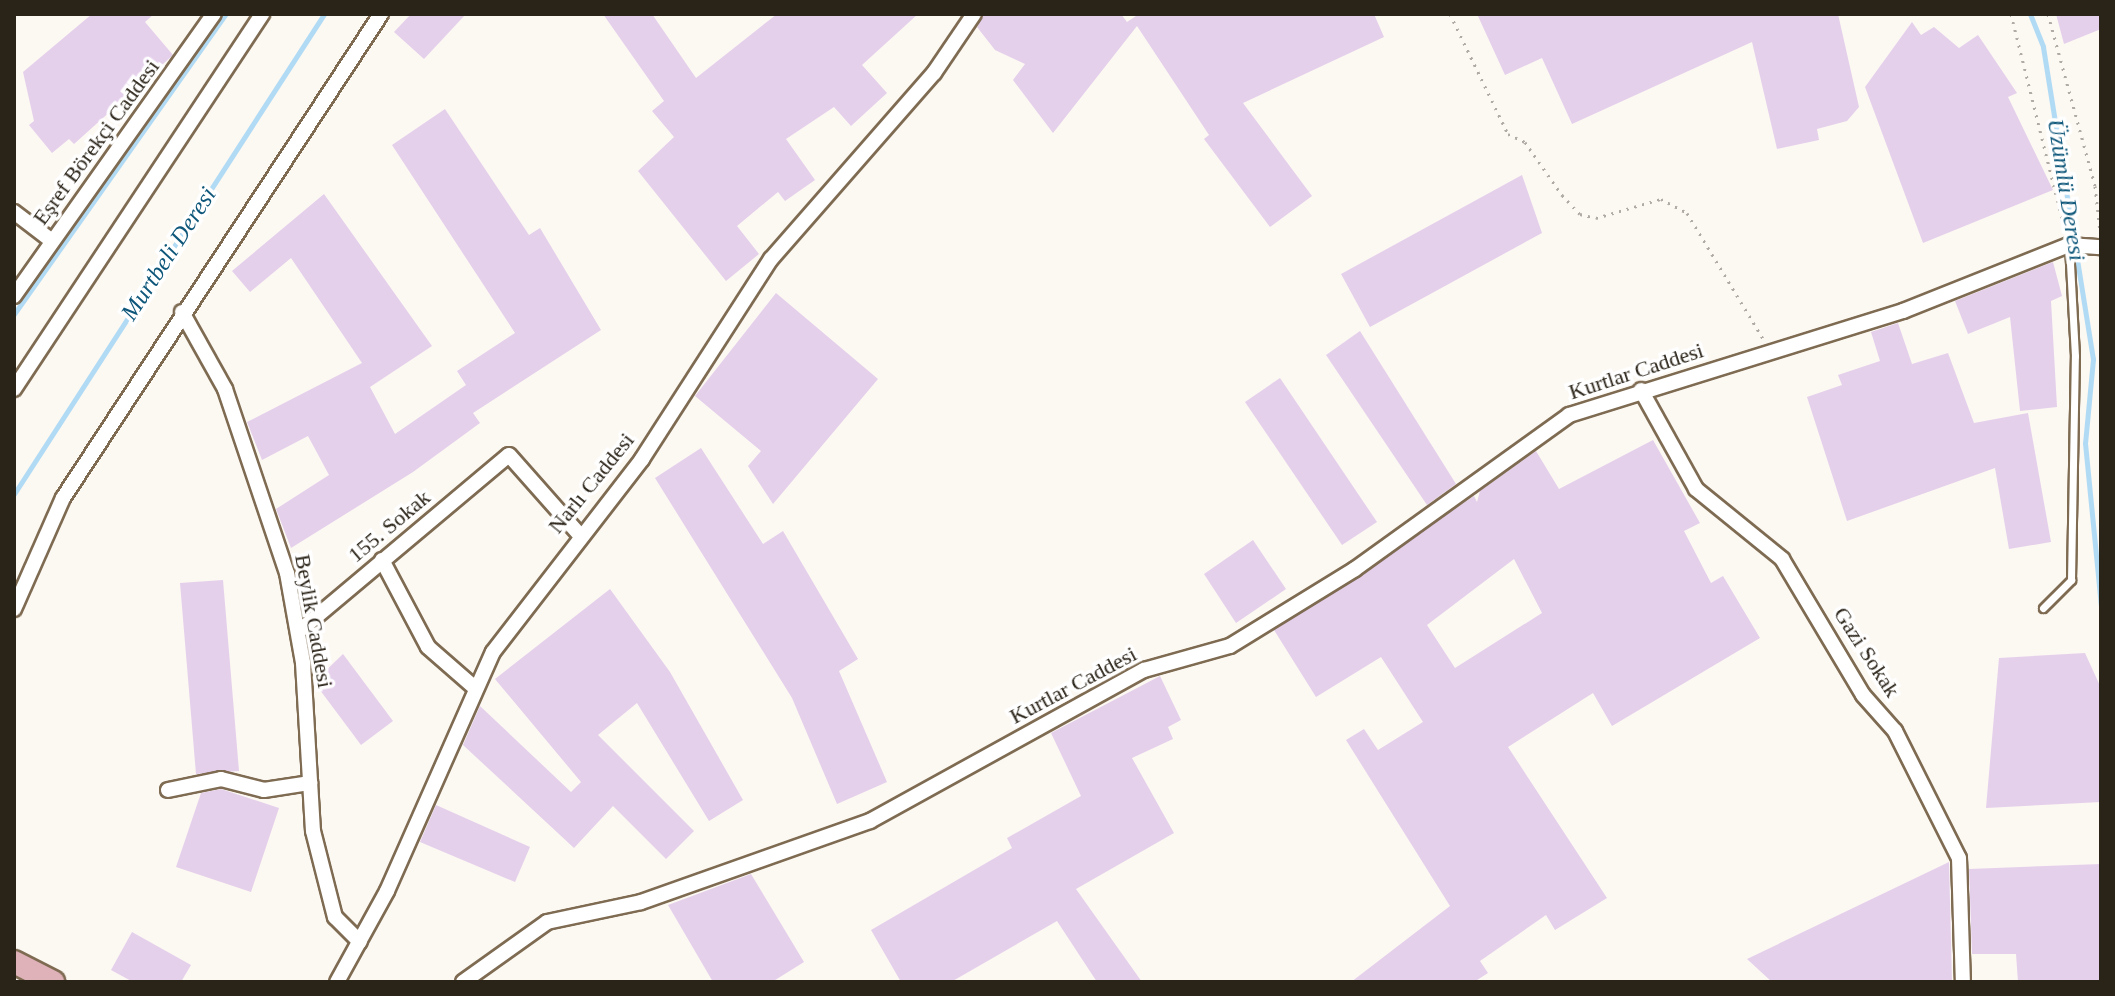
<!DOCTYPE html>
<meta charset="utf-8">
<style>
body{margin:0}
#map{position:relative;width:2115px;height:996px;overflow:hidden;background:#fcf8f2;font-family:"Times New Roman",serif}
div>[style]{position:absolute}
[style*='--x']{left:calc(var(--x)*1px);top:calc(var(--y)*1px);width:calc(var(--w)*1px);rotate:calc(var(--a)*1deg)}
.stream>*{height:5px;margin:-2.5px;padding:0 2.5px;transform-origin:2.5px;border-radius:2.5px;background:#b1dbf5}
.building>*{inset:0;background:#e5d0ec}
.path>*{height:3px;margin-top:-1.5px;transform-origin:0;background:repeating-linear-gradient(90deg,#b0aba4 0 2px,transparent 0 8px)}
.roads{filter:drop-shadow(2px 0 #7e6b52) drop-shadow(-2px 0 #7e6b52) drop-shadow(0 2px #7e6b52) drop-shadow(0 -2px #7e6b52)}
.lane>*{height:7px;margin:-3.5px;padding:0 3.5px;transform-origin:3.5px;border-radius:3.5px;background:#fff}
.street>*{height:14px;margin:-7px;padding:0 7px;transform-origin:7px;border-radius:7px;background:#fff}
.primary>*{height:22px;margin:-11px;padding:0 11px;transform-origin:11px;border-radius:11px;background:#dfb2b9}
span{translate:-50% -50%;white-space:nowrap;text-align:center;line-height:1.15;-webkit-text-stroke:7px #fff;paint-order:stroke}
.street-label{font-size:22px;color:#2a2318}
.water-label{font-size:24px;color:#0e577a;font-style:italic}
.frame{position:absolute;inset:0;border:16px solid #2a2318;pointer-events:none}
</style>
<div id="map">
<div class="stream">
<i style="--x:2030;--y:14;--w:35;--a:68"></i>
<i style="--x:2043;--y:47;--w:316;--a:80.9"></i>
<i style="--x:2093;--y:359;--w:84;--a:95.4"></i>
<i style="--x:2085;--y:443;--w:165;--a:84.4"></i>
<i style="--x:14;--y:314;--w:367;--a:-54.8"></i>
<i style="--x:14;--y:494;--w:571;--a:-57.14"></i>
</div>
<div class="building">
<i style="clip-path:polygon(92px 14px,154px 14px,145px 22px,173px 55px,74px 144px,69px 139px,52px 153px,29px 125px,34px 121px,23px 72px)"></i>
<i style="clip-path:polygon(411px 14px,466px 14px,424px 59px,394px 32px)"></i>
<i style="clip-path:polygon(603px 14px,652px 14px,696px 78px,777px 14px,918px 14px,862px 65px,887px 93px,851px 126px,834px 107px,786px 139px,815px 180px,785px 201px,778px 192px,737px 226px,759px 254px,726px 281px,638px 171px,674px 137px,652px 111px,664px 101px)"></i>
<i style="clip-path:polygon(984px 14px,1121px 14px,1127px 22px,1139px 14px,1374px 14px,1384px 37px,1243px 103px,1312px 196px,1270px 227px,1204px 139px,1209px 135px,1137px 26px,1053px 133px,1013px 80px,1025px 64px,995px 50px,977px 27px)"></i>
<i style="clip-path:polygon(1477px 14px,1838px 14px,1859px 107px,1847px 121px,1817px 129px,1819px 140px,1777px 149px,1752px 42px,1572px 124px,1542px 58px,1505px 75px)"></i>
<i style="clip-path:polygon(2056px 14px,2101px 14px,2101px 29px,2064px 44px)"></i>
<i style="clip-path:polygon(1912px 22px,1921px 35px,1934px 27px,1959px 48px,1978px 35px,2017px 93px,2008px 97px,2053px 190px,1923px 243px,1865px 87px)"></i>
<i style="clip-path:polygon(445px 109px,529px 235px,540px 228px,601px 330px,473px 413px,480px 423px,413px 472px,291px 548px,276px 509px,329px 475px,308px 436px,262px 460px,247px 422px,362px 363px,291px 258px,250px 292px,232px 271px,324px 194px,432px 346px,370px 387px,395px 434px,466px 385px,457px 371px,515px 333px,392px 145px)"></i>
<i style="clip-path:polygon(1522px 175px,1542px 233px,1370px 327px,1341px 274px)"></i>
<i style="clip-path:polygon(2053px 262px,2062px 296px,2051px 301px,2057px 407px,2020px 411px,2010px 317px,1968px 334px,1955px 301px)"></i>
<i style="clip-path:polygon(776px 293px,878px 379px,773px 504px,748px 466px,761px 451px,695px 396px)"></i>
<i style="clip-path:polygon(1898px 323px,1912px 364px,1948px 353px,1974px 423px,2028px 413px,2051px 542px,2009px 549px,1995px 468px,1847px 521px,1807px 397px,1842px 385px,1838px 375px,1880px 361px,1871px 332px)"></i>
<i style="clip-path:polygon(1360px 331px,1456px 484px,1427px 505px,1326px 355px)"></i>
<i style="clip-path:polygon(1280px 378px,1377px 522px,1342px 545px,1245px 402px)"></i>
<i style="clip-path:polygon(evenodd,1653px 440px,1700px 523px,1684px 531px,1711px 583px,1723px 576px,1760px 638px,1612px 726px,1593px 693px,1508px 747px,1607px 898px,1555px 930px,1546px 915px,1480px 961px,1488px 973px,1474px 982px,1351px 982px,1450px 906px,1346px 740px,1364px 729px,1378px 750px,1423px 722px,1381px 657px,1316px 697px,1274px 630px,1474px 496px,1477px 502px,1480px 491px,1536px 451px,1559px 489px,1653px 440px,1514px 559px,1542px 613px,1455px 668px,1427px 625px,1514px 559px)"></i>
<i style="clip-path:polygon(701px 448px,763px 544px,783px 531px,858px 659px,839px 671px,887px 782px,837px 804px,792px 698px,655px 478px)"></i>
<i style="clip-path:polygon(1253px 540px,1286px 589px,1236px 623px,1204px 574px)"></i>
<i style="clip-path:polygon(223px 580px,239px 771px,196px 774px,180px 583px)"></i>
<i style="clip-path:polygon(610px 589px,670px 672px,743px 800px,709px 821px,637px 703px,598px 735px,694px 831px,666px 859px,613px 806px,574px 848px,463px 745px,480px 706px,571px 792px,581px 782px,495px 679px)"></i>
<i style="clip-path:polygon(2085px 653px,2101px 688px,2101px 802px,1986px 808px,1999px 658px)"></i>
<i style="clip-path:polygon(343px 654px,393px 721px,361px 745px,314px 682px)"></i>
<i style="clip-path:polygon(1160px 676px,1181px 720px,1168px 727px,1173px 739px,1132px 758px,1174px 833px,1076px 889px,1142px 982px,1097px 982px,1057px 921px,951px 982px,901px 982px,871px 930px,1012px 848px,1007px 838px,1081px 796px,1051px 733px)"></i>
<i style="clip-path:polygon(221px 789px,279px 808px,251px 892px,176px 867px,201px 793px)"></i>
<i style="clip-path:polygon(436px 805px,530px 847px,515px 882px,420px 842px)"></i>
<i style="clip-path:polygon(1949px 862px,1952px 982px,1772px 982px,1747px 959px)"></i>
<i style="clip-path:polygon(2101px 864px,2101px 982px,2018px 982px,2016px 954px,1972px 954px,1969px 869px)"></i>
<i style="clip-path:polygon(751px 874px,804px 962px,772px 982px,713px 982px,668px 905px)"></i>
<i style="clip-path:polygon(132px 932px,191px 965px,181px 982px,133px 982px,111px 970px)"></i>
</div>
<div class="path">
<i style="--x:1450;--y:14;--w:133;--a:64.2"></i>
<i style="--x:1508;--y:134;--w:19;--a:25"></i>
<i style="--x:1525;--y:142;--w:65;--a:55.1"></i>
<i style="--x:1562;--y:195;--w:26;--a:47"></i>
<i style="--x:1580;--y:214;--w:16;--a:14"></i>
<i style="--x:1596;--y:218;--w:68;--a:-16.3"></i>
<i style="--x:1661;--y:199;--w:30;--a:28"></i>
<i style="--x:1687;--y:213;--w:149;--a:58.8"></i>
<i style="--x:2011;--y:14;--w:224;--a:76"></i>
<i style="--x:2048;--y:14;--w:178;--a:74.7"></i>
<i style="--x:2095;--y:186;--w:45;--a:83.7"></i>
</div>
<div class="roads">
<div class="lane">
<i style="--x:2043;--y:608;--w:40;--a:-45"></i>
<i style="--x:2071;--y:580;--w:224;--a:-89"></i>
<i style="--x:2075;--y:356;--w:111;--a:-93.1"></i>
</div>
<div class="street">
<i style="--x:14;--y:212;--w:48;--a:37.3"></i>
<i style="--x:14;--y:296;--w:346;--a:-54.7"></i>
<i style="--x:182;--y:312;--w:88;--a:60.8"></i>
<i style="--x:225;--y:389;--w:194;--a:71.4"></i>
<i style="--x:287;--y:573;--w:91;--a:79.9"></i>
<i style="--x:303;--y:663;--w:168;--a:86.6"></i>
<i style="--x:313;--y:831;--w:89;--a:75.7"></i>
<i style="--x:335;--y:917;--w:35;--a:45"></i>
<i style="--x:14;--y:389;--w:450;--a:-56.5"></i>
<i style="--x:1641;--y:390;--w:113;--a:60.9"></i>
<i style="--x:1696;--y:489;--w:111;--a:39.1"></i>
<i style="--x:1782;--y:559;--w:158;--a:59.2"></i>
<i style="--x:1863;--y:695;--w:48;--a:48.4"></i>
<i style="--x:1895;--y:731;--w:142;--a:63.3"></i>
<i style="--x:1959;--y:858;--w:124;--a:88.2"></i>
<i style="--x:382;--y:560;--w:98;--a:62.1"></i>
<i style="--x:428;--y:647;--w:62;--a:41.1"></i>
<i style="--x:14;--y:609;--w:121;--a:-66.2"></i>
<i style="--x:63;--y:498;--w:579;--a:-56.69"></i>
<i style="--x:298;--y:632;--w:275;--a:-40"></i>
<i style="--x:509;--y:455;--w:104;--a:48.5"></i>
<i style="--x:168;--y:790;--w:54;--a:-11.7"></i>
<i style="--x:221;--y:779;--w:44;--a:14.3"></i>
<i style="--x:264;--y:790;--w:47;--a:-8.7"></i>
<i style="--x:337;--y:982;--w:104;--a:-61.2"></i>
<i style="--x:387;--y:891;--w:261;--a:-66.1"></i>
<i style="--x:493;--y:652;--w:244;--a:-52.3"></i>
<i style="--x:642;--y:459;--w:238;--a:-57.2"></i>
<i style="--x:771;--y:259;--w:247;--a:-48.8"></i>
<i style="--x:934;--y:73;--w:71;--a:-55.9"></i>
<i style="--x:463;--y:982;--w:103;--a:-35.5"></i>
<i style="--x:547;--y:922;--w:96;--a:-12"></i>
<i style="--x:641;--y:902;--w:243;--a:-19.5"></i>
<i style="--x:870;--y:821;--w:313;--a:-28.9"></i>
<i style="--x:1144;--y:670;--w:89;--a:-15.6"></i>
<i style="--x:1230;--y:646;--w:147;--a:-31.6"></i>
<i style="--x:1355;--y:569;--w:264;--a:-35.7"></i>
<i style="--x:1569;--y:415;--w:350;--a:-17.3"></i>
<i style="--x:1903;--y:311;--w:179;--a:-21.7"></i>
<i style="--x:2069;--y:245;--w:32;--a:4"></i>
</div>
<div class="primary">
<i style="--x:14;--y:962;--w:44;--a:27.1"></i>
</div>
</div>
<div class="street-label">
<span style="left:96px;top:142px;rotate:-54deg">Eşref Börekçi Caddesi</span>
<span style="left:1636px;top:371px;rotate:-18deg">Kurtlar Caddesi</span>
<span style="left:591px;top:483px;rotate:-51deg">Narlı Caddesi</span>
<span style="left:389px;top:526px;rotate:-40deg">155. Sokak</span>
<span style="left:314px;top:621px;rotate:80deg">Beylik Caddesi</span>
<span style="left:1867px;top:652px;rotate:57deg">Gazi Sokak</span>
<span style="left:1073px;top:685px;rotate:-28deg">Kurtlar Caddesi</span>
</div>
<div class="water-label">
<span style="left:2066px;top:190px;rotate:81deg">Üzümlü Deresi</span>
<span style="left:169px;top:254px;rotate:-57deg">Murtbeli Deresi</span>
</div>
<div class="frame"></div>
</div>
